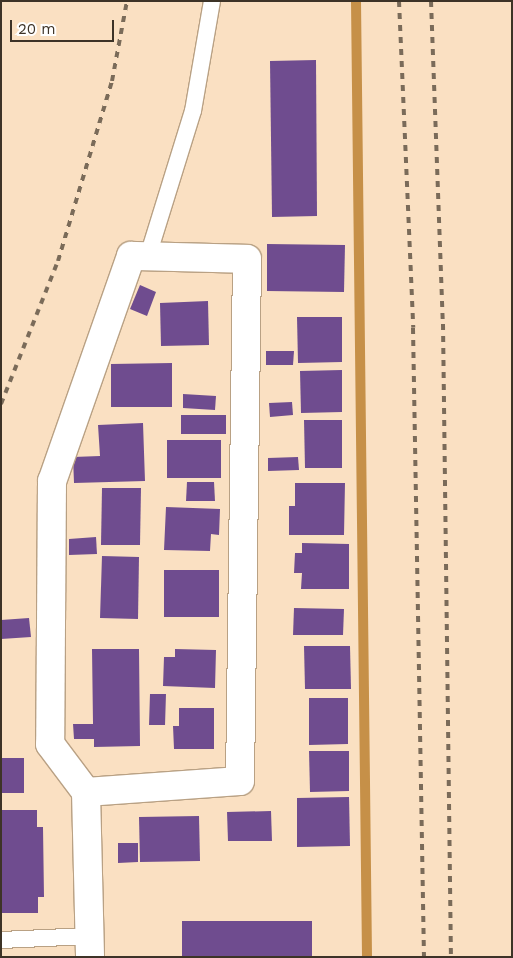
<!DOCTYPE html>
<style>
body{margin:0}
#map{position:relative;width:513px;height:958px;overflow:hidden;background:#fae0c2;font-family:"Work Sans",sans-serif}
div>[style]{position:absolute}
[style*='--x']{left:calc(var(--x)*1px);top:calc(var(--y)*1px);width:calc(var(--w)*1px);rotate:calc(var(--a)*1deg)}
.stream>*{height:10px;margin:-5px;padding:0 5px;transform-origin:5px;border-radius:5px;background:#c69048}
.building>*{inset:0;background:#6f4c8f}
.roads{filter:drop-shadow(1px 0 #b9a184) drop-shadow(-1px 0 #b9a184) drop-shadow(0 1px #b9a184) drop-shadow(0 -1px #b9a184)}
.service>*{height:16px;margin:-8px;padding:0 8px;transform-origin:8px;border-radius:8px;background:#fff}
.minor>*{height:28px;margin:-14px;padding:0 14px;transform-origin:14px;border-radius:14px;background:#fff}
.rail>*{height:4px;margin-top:-2px;transform-origin:0;background:repeating-linear-gradient(90deg,#7a6b59 0 6px,transparent 0 12px)}
span{translate:-50% -50%;white-space:nowrap;text-align:center;line-height:1.15;-webkit-text-stroke:5px #fff;paint-order:stroke}
.frame{position:absolute;inset:0;border:2px solid #3d3327;pointer-events:none}
.scale{position:absolute;left:10px;top:20px;width:104px;height:22px;box-sizing:border-box;border:2px solid #3d3327;border-top:0;padding-left:6px;font-size:15px;line-height:18px;white-space:nowrap;color:#3d3327;-webkit-text-stroke:4px #fff;paint-order:stroke}
</style>
<div id="map">
<div class="stream">
<i style="--x:356;--y:1;--w:956;--a:89.34"></i>
</div>
<div class="building">
<i style="clip-path:polygon(316px 60px,317px 216px,272px 217px,270px 61px)"></i>
<i style="clip-path:polygon(267px 244px,345px 245px,344px 292px,267px 291px)"></i>
<i style="clip-path:polygon(140px 285px,156px 292px,147px 316px,130px 309px)"></i>
<i style="clip-path:polygon(208px 301px,209px 345px,161px 346px,160px 303px)"></i>
<i style="clip-path:polygon(297px 317px,342px 317px,342px 362px,298px 363px)"></i>
<i style="clip-path:polygon(266px 351px,294px 351px,293px 365px,266px 365px)"></i>
<i style="clip-path:polygon(172px 363px,172px 407px,111px 407px,111px 364px)"></i>
<i style="clip-path:polygon(342px 370px,342px 412px,301px 413px,300px 371px)"></i>
<i style="clip-path:polygon(183px 394px,216px 396px,215px 410px,183px 408px)"></i>
<i style="clip-path:polygon(292px 402px,293px 415px,270px 417px,269px 403px)"></i>
<i style="clip-path:polygon(181px 415px,226px 415px,226px 434px,181px 434px)"></i>
<i style="clip-path:polygon(304px 420px,342px 420px,342px 468px,305px 468px)"></i>
<i style="clip-path:polygon(143px 423px,145px 481px,74px 483px,73px 457px,100px 456px,98px 425px)"></i>
<i style="clip-path:polygon(167px 440px,221px 440px,221px 478px,167px 478px)"></i>
<i style="clip-path:polygon(298px 457px,299px 470px,268px 471px,268px 458px)"></i>
<i style="clip-path:polygon(187px 482px,214px 482px,215px 501px,186px 501px)"></i>
<i style="clip-path:polygon(295px 483px,345px 483px,344px 535px,289px 535px,289px 506px,295px 506px)"></i>
<i style="clip-path:polygon(102px 488px,141px 488px,140px 545px,101px 545px)"></i>
<i style="clip-path:polygon(166px 507px,220px 509px,219px 535px,211px 534px,210px 551px,164px 550px)"></i>
<i style="clip-path:polygon(96px 537px,97px 554px,69px 555px,69px 539px)"></i>
<i style="clip-path:polygon(302px 543px,349px 544px,349px 589px,301px 589px,302px 573px,294px 573px,295px 553px,302px 553px)"></i>
<i style="clip-path:polygon(102px 556px,139px 557px,138px 619px,100px 618px)"></i>
<i style="clip-path:polygon(164px 570px,219px 570px,219px 617px,164px 617px)"></i>
<i style="clip-path:polygon(294px 608px,344px 609px,343px 635px,293px 635px)"></i>
<i style="clip-path:polygon(29px 618px,31px 637px,1px 639px,1px 620px)"></i>
<i style="clip-path:polygon(304px 646px,350px 646px,351px 689px,305px 689px)"></i>
<i style="clip-path:polygon(92px 649px,139px 649px,140px 746px,94px 747px,94px 739px,74px 739px,73px 724px,93px 724px)"></i>
<i style="clip-path:polygon(175px 649px,216px 650px,215px 688px,163px 686px,164px 657px,175px 657px)"></i>
<i style="clip-path:polygon(150px 694px,166px 694px,165px 725px,149px 725px)"></i>
<i style="clip-path:polygon(309px 698px,348px 698px,348px 744px,309px 745px)"></i>
<i style="clip-path:polygon(179px 708px,214px 708px,214px 749px,174px 749px,173px 726px,179px 726px)"></i>
<i style="clip-path:polygon(309px 751px,349px 751px,349px 791px,310px 792px)"></i>
<i style="clip-path:polygon(1px 758px,24px 758px,24px 793px,1px 793px)"></i>
<i style="clip-path:polygon(349px 797px,350px 846px,297px 847px,297px 798px)"></i>
<i style="clip-path:polygon(1px 810px,37px 810px,37px 827px,43px 827px,44px 897px,38px 897px,38px 913px,1px 913px)"></i>
<i style="clip-path:polygon(271px 811px,272px 841px,228px 841px,227px 812px)"></i>
<i style="clip-path:polygon(199px 816px,200px 861px,140px 862px,139px 817px)"></i>
<i style="clip-path:polygon(118px 843px,138px 843px,138px 862px,118px 863px)"></i>
<i style="clip-path:polygon(182px 921px,312px 921px,312px 957px,182px 957px)"></i>
</div>
<div class="roads">
<div class="service">
<i style="--x:148;--y:256;--w:152;--a:-72.8"></i>
<i style="--x:193;--y:111;--w:112;--a:-80.2"></i>
<i style="--x:1;--y:940;--w:89;--a:-2.6"></i>
</div>
<div class="minor">
<i style="--x:86;--y:792;--w:154;--a:-4.1"></i>
<i style="--x:240;--y:781;--w:522;--a:-89.23"></i>
<i style="--x:247;--y:259;--w:116;--a:-178.5"></i>
<i style="--x:131;--y:256;--w:238;--a:109.3"></i>
<i style="--x:52;--y:481;--w:263;--a:90.4"></i>
<i style="--x:50;--y:744;--w:60;--a:53.1"></i>
<i style="--x:86;--y:792;--w:165;--a:88.6"></i>
</div>
</div>
<div class="rail">
<i style="--x:399;--y:1;--w:327;--a:87.5"></i>
<i style="--x:413;--y:328;--w:629;--a:89"></i>
<i style="--x:431;--y:1;--w:323;--a:87.9"></i>
<i style="--x:443;--y:324;--w:633;--a:89.28"></i>
<i style="--x:1;--y:404;--w:154;--a:-68.3"></i>
<i style="--x:58;--y:261;--w:188;--a:-73.3"></i>
<i style="--x:112;--y:81;--w:81;--a:-79.4"></i>
</div>
<div class="frame"></div>
<div class="scale">20 m</div>
</div>
